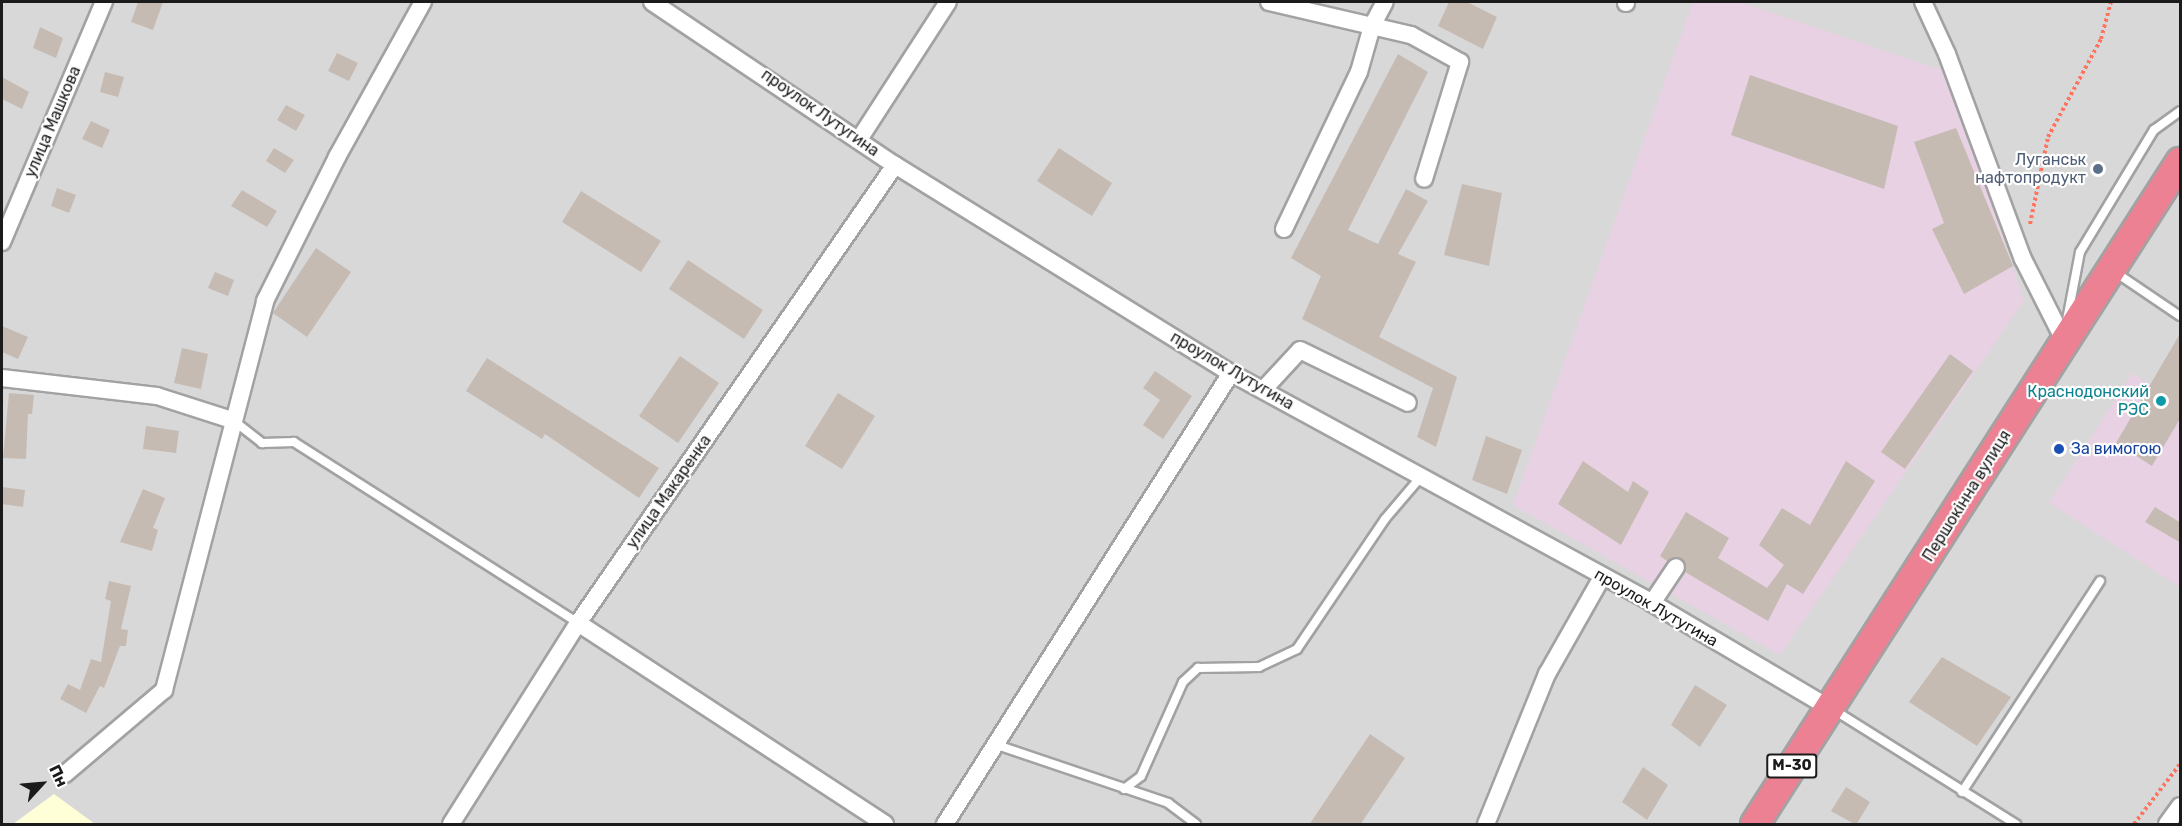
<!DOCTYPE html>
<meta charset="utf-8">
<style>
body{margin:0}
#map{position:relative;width:2182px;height:826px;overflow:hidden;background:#eee9e0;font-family:Rubik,sans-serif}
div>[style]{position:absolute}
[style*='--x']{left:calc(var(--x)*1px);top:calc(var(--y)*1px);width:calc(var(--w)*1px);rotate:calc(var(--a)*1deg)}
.residential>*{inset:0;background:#d9d8d8}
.industrial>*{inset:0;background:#e7d1e3}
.education>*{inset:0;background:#feffd7}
.building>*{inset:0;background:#c5bbb3}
.path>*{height:4px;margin-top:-2px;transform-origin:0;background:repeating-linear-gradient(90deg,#ff735f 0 3px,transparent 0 6px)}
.roads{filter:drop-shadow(2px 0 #a2a2a2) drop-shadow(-2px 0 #a2a2a2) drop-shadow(0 2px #a2a2a2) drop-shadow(0 -2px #a2a2a2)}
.lane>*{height:8px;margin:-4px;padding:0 4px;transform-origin:4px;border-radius:4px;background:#fff}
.street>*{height:16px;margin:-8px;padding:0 8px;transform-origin:8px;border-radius:8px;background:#fff}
.highway>*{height:28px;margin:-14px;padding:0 14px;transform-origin:14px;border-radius:14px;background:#eb8192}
.dots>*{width:16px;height:16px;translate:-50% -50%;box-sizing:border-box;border:3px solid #fff;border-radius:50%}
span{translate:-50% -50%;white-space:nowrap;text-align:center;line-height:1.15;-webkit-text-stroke:4.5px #fff;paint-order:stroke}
.shield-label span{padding:2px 4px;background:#fff;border:2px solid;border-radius:4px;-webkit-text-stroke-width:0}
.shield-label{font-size:15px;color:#1b1b1b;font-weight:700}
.street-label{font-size:16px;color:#1b1b1b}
.service-label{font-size:16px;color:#4e5e75}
.right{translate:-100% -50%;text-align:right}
.culture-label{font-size:16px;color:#0d838f}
.transit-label{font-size:16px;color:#164399}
.left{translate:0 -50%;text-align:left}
.frame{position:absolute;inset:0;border:3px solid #1b1b1b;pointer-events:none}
.north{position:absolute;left:12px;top:754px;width:60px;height:60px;-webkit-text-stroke:4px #fff;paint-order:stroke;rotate:64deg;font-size:16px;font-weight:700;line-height:24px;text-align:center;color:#1b1b1b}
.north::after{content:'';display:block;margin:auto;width:21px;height:27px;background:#1b1b1b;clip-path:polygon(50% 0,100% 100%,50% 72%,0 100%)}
</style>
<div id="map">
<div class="residential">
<i style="clip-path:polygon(2px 2px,2180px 2px,2180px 824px,2px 824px)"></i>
</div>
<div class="industrial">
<i style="clip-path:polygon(1693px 2px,1740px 2px,1948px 72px,2024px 301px,1780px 655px,1513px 505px)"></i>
<i style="clip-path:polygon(2180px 335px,2180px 587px,2049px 503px,2132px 373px,2151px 386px)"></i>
</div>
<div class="education">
<i style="clip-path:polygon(54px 794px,95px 824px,13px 824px)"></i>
</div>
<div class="building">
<i style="clip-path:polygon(138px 2px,163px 2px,153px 30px,131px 22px)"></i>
<i style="clip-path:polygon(1449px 2px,1467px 2px,1497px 17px,1483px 49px,1438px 26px)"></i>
<i style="clip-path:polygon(40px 27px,63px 38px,56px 58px,33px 48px)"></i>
<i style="clip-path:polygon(337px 53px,358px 63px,349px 81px,328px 71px)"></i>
<i style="clip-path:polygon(1398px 54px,1428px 72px,1348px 230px,1378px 244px,1406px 189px,1428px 201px,1398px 254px,1416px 262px,1379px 337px,1457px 377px,1436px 447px,1417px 437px,1433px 388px,1302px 319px,1321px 276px,1291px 258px)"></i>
<i style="clip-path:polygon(105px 72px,124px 77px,118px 97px,100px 92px)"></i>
<i style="clip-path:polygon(1750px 75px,1898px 126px,1884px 189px,1731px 135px)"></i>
<i style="clip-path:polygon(2px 77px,29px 92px,22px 109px,2px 99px)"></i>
<i style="clip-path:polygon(286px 105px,305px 115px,296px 131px,277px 120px)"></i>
<i style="clip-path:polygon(91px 121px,110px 130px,102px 148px,82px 139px)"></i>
<i style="clip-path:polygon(1956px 128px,2013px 266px,1964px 294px,1932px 229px,1944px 223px,1914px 142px)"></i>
<i style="clip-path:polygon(274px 148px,294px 160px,285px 173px,266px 161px)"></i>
<i style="clip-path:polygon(1059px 148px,1112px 183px,1092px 216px,1037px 181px)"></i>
<i style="clip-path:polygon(1462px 184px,1502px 193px,1489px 266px,1444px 255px)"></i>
<i style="clip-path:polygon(57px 188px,76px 195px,69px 213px,51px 206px)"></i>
<i style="clip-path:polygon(242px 190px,277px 211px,267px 227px,231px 206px)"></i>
<i style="clip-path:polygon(581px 191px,661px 241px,641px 272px,562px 222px)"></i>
<i style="clip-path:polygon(316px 248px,351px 272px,307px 337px,273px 313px)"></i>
<i style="clip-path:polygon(688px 260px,763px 310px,744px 339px,669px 289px)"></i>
<i style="clip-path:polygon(215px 272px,234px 280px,228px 296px,208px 288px)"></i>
<i style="clip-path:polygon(2px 326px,28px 337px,18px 359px,2px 352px)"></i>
<i style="clip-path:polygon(2181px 332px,2181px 417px,2152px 466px,2116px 443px)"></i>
<i style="clip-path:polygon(182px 348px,208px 354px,201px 389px,174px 383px)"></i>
<i style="clip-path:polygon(1950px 354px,1973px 371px,1905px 469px,1881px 452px)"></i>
<i style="clip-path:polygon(680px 356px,719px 383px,678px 443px,639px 416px)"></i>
<i style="clip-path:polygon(487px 358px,659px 468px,639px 498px,545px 434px,542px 439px,466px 391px)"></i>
<i style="clip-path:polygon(1155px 371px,1192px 396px,1163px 439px,1143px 425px,1160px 400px,1143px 388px)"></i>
<i style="clip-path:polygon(9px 393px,34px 395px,32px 414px,28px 414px,26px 459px,3px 458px)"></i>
<i style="clip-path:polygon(838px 393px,875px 416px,842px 469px,805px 446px)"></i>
<i style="clip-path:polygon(146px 426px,179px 431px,176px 453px,143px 449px)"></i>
<i style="clip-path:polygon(1486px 436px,1522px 450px,1507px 494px,1472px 480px)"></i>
<i style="clip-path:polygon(1583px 461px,1628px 492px,1633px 481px,1649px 492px,1621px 545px,1558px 504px)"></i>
<i style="clip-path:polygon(1846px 461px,1875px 481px,1803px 594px,1787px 584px,1768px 621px,1685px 572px,1681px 558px,1667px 561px,1660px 556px,1686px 512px,1729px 538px,1718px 558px,1767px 588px,1784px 565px,1759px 545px,1782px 508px,1810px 525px)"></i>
<i style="clip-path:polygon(2px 487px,25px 490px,23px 507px,2px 504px)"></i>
<i style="clip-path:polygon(143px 489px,165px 498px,153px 528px,158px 530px,152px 551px,120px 542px)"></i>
<i style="clip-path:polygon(2155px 507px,2181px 523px,2181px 543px,2145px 522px)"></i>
<i style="clip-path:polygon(109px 581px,131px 586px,121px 629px,128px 630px,126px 646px,120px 646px,104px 688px,100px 686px,86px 713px,60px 699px,68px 684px,80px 690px,91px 659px,101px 662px,111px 601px,105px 599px)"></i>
<i style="clip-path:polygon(1942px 657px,2011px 697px,1977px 746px,1909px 702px)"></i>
<i style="clip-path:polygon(1695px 685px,1727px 705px,1700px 747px,1671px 725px)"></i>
<i style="clip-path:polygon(1370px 734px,1405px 758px,1360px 825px,1309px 825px)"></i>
<i style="clip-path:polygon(1643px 767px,1668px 785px,1647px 820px,1622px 802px)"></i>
<i style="clip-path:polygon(1846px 787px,1870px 802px,1856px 825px,1831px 811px)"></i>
</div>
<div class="path">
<i style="--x:2030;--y:224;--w:89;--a:-78.3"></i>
<i style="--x:2048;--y:137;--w:111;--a:-61.6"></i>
<i style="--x:2101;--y:39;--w:38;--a:-75"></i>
<i style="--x:2134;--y:824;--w:76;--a:-52.5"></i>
</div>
<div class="roads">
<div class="lane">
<i style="--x:2115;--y:272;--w:78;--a:34.1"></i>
<i style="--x:2067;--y:320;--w:69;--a:-79.2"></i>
<i style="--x:2080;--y:252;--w:143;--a:-58.8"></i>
<i style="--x:2154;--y:130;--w:32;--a:-36"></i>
<i style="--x:234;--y:421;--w:36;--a:38"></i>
<i style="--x:262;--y:443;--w:32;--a:-2"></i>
<i style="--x:294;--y:442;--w:337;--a:32.5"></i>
<i style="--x:1834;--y:710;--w:215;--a:32.1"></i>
<i style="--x:997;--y:745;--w:181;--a:18.7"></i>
<i style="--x:1168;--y:803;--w:35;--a:37"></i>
<i style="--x:1124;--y:789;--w:21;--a:-37"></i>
<i style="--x:1141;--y:776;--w:103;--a:-65.9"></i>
<i style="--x:1183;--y:682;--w:21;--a:-43"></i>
<i style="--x:1198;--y:668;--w:61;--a:-0.9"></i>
<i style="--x:1259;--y:667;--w:42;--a:-25.3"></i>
<i style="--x:1297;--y:649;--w:157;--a:-55.9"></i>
<i style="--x:1385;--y:519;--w:52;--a:-49.6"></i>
<i style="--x:1962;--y:792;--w:252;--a:-56.8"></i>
</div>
<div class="street">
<i style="--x:652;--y:2;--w:293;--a:33.9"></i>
<i style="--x:895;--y:165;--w:395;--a:31.8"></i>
<i style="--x:1231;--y:373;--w:480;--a:28.6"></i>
<i style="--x:1652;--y:603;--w:208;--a:30.6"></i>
<i style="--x:1269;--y:2;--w:146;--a:13.1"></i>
<i style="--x:1411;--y:35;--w:56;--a:28.9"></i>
<i style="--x:1460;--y:62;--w:122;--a:107.1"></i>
<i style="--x:1923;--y:2;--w:57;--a:65.2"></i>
<i style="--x:1947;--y:54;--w:219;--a:69.7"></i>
<i style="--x:2023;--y:259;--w:93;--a:63.2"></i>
<i style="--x:1626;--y:3;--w:1;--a:-90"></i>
<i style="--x:860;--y:138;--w:162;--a:-57.1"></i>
<i style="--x:1284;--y:229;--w:174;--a:-64.5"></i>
<i style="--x:1359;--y:72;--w:48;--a:-74.2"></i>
<i style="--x:1372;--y:26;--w:27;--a:-62"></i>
<i style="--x:2;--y:242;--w:261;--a:-67"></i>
<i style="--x:2;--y:378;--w:156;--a:6.6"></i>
<i style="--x:157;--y:396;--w:79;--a:17.7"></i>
<i style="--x:1263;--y:390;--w:54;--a:-47.2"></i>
<i style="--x:1300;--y:350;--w:120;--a:26.1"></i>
<i style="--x:1652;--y:603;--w:43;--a:-56.3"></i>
<i style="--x:578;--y:623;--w:367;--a:33.2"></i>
<i style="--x:65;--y:774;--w:130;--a:-40.3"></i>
<i style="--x:164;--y:690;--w:402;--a:-75.4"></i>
<i style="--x:265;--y:301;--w:161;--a:-63.4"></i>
<i style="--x:337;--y:157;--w:177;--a:-61"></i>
<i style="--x:451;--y:824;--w:238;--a:-57.7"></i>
<i style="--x:578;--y:623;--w:557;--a:-55.31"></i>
<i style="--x:945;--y:824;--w:534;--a:-57.62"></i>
<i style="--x:1486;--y:824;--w:162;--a:-67.9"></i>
<i style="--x:1547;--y:674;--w:112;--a:-60.4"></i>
<i style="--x:2167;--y:824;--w:22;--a:-54"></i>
</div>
<div class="highway">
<i style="--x:1755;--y:824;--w:787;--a:-57.3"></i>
</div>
</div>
<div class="dots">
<i style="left:2098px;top:169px;background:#5c6f8a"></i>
<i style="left:2161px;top:401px;background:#0f9aa8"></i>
<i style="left:2059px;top:449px;background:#1a4fb4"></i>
</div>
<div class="shield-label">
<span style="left:1792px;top:766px">М-30</span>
</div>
<div class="street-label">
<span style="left:820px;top:113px;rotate:35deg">проулок Лутугина</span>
<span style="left:53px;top:122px;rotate:-67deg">улица Машкова</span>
<span style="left:1232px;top:371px;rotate:30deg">проулок Лутугина</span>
<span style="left:669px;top:492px;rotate:-55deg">улица Макаренка</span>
<span style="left:1967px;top:496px;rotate:-58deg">Першокінна вулиця</span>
<span style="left:1656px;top:608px;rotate:30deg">проулок Лутугина</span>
</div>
<div class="service-label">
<span class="right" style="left:2086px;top:169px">Луганськ<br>нафтопродукт</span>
</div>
<div class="culture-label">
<span class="right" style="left:2149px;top:401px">Краснодонский<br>РЭС</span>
</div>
<div class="transit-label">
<span class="left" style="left:2071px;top:449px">За вимогою</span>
</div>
<div class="frame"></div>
<div class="north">Пн</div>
</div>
